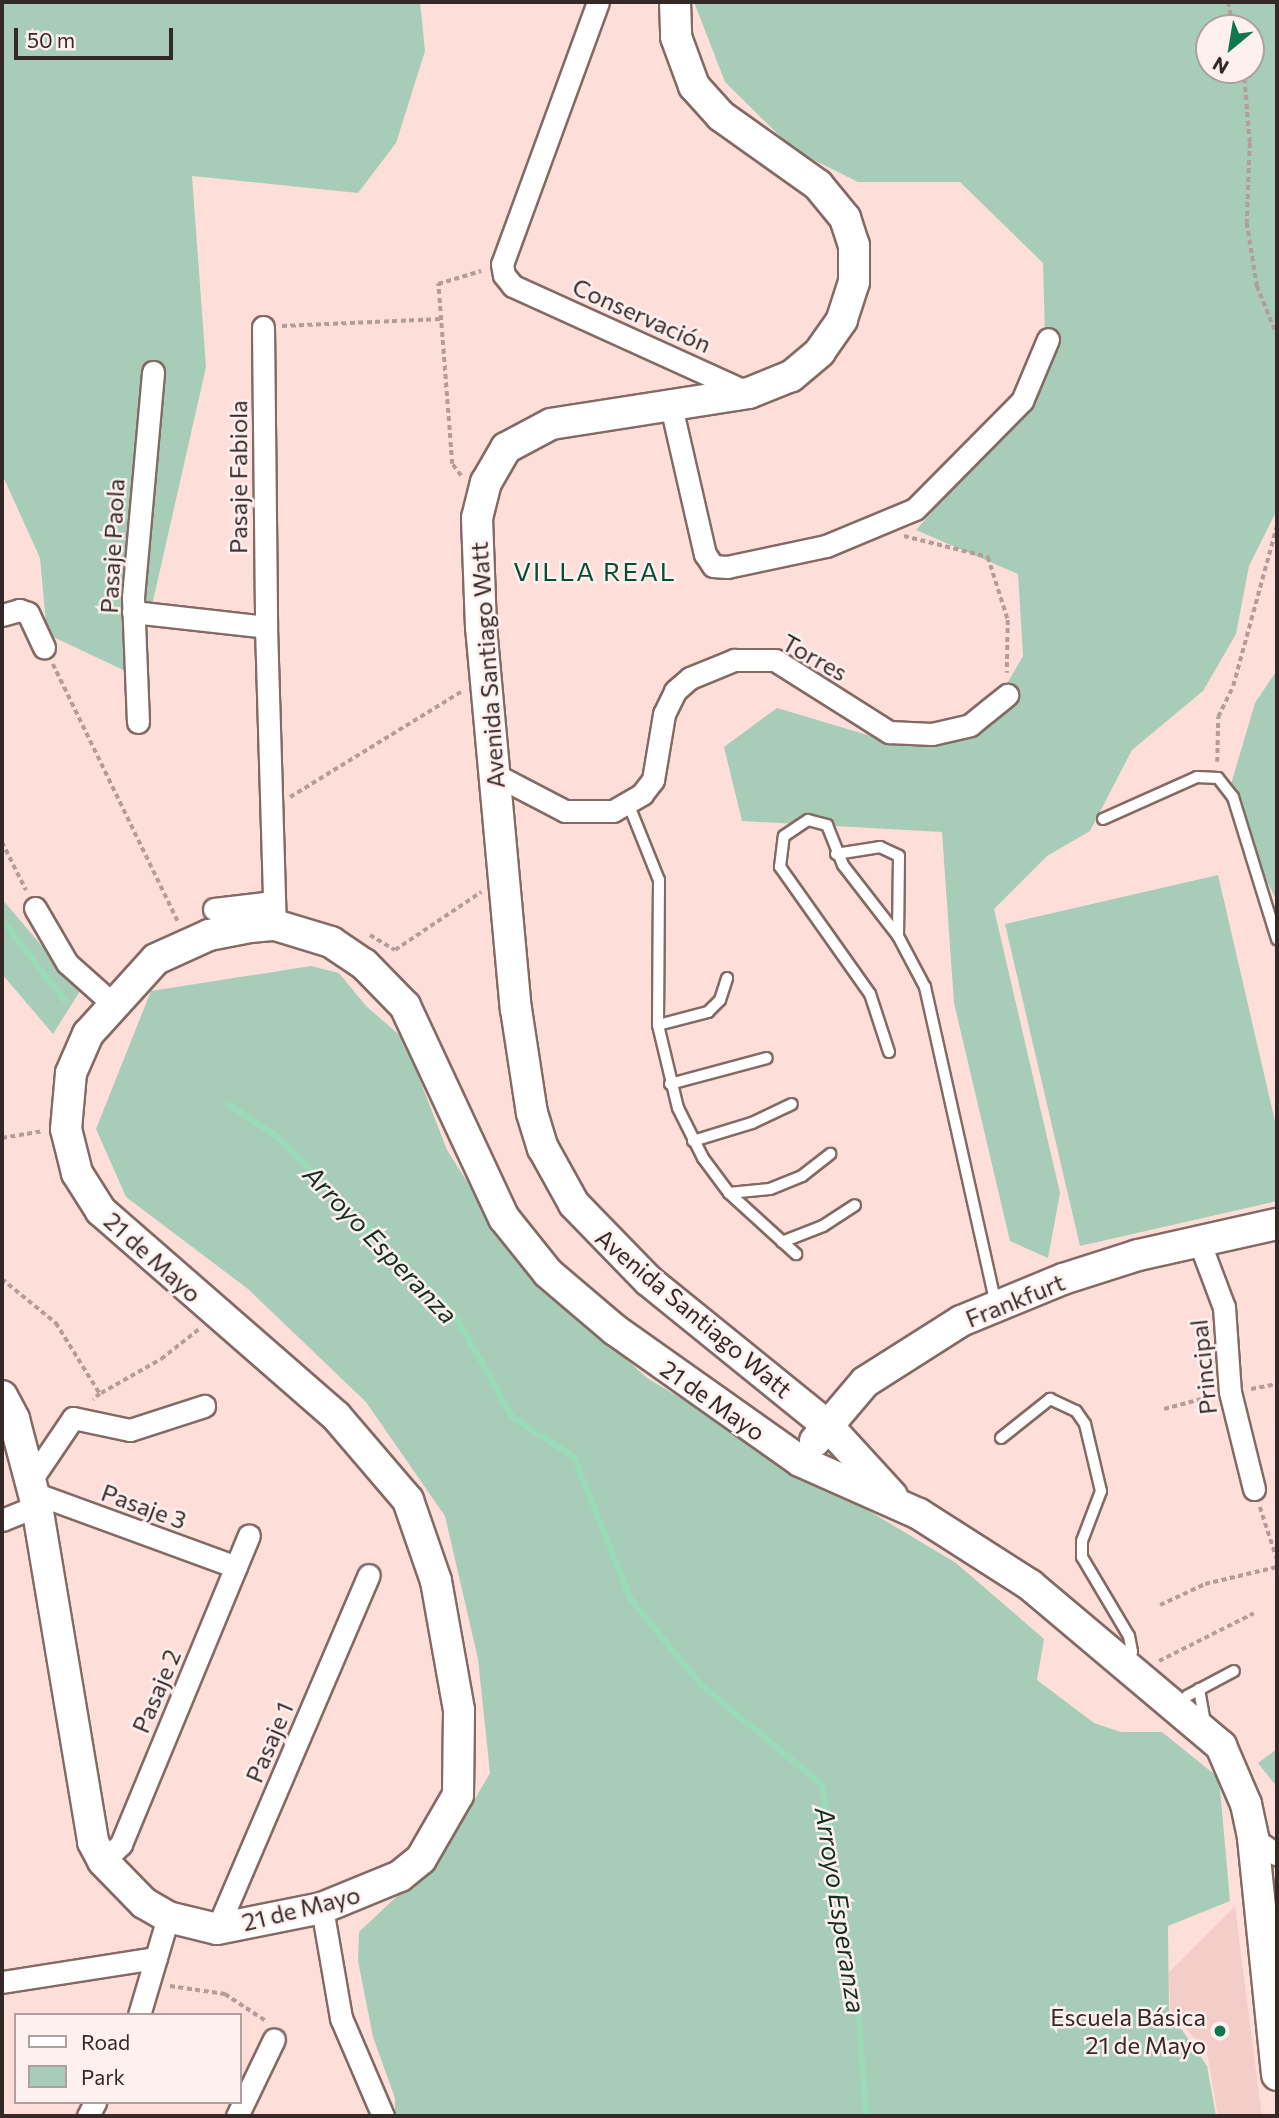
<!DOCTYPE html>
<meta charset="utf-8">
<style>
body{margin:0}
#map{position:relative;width:1279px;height:2118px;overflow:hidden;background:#fdded9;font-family:Commissioner,sans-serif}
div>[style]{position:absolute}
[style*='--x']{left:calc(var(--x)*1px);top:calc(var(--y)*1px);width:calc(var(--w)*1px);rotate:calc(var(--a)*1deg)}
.built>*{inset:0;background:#f3cdc7}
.green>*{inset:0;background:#a7cdb8}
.stream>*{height:6px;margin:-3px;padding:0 3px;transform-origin:3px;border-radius:3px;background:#99dab7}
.path>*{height:3.5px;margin-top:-1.75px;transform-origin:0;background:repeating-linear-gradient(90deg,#b49c98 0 5px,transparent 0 8.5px)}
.roads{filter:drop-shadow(2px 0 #846a65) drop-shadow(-2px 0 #846a65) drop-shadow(0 2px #846a65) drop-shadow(0 -2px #846a65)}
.lane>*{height:10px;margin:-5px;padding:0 5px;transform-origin:5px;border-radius:5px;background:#fff}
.street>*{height:21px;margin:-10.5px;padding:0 10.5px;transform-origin:10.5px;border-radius:10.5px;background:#fff}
.secondary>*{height:30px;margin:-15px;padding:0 15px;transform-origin:15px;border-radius:15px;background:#fff}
.dots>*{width:19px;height:19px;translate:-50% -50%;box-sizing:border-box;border:4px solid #fdf0ee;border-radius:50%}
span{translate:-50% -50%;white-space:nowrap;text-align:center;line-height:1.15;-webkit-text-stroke:5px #fdf0ee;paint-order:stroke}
.street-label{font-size:24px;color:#352927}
.poi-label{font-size:24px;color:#352927}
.right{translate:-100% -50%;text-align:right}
.neighbourhood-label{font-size:26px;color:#074d32;letter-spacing:2px}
.water-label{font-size:26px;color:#123021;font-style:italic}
.frame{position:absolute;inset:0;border:4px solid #352927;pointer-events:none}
.legend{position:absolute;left:14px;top:2013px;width:228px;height:91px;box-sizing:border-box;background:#fdf0ee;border:2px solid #ada09e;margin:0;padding:9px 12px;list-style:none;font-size:21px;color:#352927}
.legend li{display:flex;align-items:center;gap:14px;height:35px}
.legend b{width:35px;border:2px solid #ada09e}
.north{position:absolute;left:1195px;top:14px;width:70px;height:70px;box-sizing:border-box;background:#fdf0ee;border:2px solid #ada09e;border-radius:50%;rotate:210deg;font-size:19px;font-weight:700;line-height:28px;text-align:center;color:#352927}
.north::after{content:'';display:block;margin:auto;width:24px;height:32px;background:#10774f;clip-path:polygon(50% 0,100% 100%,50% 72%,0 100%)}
.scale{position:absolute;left:14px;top:28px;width:159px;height:32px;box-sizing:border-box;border:4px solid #352927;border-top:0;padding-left:9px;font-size:21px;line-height:24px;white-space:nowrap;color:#352927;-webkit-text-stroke:5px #fdf0ee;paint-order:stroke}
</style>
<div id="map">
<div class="built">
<i style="clip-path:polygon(1235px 1906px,1245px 1986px,1262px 2116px,1218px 2116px,1207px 2052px,1170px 2010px,1169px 1972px)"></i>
</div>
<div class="green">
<i style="clip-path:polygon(2px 2px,420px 2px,425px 51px,396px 143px,358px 193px,192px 176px,206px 367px,136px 676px,47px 634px,40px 558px,2px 474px)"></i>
<i style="clip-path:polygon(evenodd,694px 2px,1277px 2px,1277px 510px,1249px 566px,1236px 634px,1203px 691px,1132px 750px,1090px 831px,1047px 856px,994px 909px,1060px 1193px,1048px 1258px,1010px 1241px,954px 1003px,942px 832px,742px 821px,724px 747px,777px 708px,891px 742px,990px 713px,1023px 656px,1018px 574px,916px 530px,1023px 409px,1045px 336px,1043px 263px,960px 182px,858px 182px,794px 150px,725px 82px,694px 2px,1209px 28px,1251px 28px,1251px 70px,1209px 70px,1209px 28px)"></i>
<i style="clip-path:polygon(1277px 670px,1277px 901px,1226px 801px,1255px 703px)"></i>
<i style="clip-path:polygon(1218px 875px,1277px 1130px,1277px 1201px,1080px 1246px,1005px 924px)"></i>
<i style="clip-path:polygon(2px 899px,80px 991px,53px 1034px,2px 974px)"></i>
<i style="clip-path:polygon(311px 966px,339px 973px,366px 1006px,404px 1039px,447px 1150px,516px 1259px,647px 1378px,956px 1563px,1044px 1639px,1037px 1680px,1094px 1723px,1121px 1732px,1162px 1732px,1219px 1778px,1230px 1901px,1168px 1926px,1169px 2011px,1207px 2066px,1216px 2116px,395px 2116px,395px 2098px,373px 2037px,358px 1961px,359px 1932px,444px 1852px,490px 1773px,478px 1659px,445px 1516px,366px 1402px,248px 1289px,126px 1197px,96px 1129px,151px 991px)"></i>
<i style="clip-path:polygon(1277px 1749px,1277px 1787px,1258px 1763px)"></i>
</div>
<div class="stream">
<i style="--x:2;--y:920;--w:103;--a:52.1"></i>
<i style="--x:229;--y:1105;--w:60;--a:33.4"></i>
<i style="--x:279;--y:1138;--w:250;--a:45.2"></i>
<i style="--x:455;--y:1315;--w:118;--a:60.6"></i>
<i style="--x:513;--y:1418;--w:72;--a:32.6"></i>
<i style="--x:574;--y:1457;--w:152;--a:68.3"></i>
<i style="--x:630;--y:1598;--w:112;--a:50.8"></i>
<i style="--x:701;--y:1685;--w:157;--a:39.6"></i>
<i style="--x:822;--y:1785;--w:236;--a:81"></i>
<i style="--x:859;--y:2018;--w:98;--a:85.9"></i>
</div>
<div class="path">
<i style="--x:1228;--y:2;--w:27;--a:77"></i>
<i style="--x:1244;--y:70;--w:73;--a:85.3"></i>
<i style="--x:1250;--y:143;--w:80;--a:92.1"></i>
<i style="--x:1247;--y:223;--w:64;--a:81"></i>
<i style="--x:1257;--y:286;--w:53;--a:67.8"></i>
<i style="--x:282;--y:326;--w:159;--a:-2.5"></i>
<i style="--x:461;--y:476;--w:15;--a:-127"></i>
<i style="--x:452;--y:464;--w:181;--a:-94.4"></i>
<i style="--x:438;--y:284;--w:45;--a:-16.8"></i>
<i style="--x:904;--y:536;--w:87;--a:14"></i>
<i style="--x:988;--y:557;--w:66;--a:72.4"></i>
<i style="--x:1008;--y:620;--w:53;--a:91.1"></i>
<i style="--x:53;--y:664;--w:287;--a:64.1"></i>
<i style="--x:1217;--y:762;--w:45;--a:-88.7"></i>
<i style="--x:1218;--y:717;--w:34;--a:-64"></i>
<i style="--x:1233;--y:686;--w:167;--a:-74.7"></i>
<i style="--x:290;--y:797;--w:202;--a:-31.6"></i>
<i style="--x:2;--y:842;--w:54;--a:63.4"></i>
<i style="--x:370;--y:935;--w:29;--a:31"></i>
<i style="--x:395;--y:950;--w:104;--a:-34"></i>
<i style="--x:2;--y:1138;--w:42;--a:-9.7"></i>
<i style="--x:2;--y:1279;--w:70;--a:39.2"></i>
<i style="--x:56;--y:1323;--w:84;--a:58.2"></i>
<i style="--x:100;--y:1394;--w:9;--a:139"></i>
<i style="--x:1251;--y:1389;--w:26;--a:-11"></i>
<i style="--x:101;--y:1393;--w:69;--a:-29.5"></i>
<i style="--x:161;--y:1359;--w:48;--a:-38.3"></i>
<i style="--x:1164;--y:1409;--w:47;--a:-14.9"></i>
<i style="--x:1260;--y:1507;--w:55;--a:71.9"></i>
<i style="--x:1160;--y:1605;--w:50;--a:-25"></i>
<i style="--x:1205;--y:1584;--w:74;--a:-13.3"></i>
<i style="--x:1159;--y:1661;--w:106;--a:-26.8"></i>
<i style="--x:170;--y:1986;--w:56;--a:8.3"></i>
<i style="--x:225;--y:1994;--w:49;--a:33.4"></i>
</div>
<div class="roads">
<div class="lane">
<i style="--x:628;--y:803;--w:83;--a:68.1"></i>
<i style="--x:659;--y:880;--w:145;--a:90.4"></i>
<i style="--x:658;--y:1025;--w:85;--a:76.5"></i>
<i style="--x:678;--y:1108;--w:56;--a:63.4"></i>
<i style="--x:703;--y:1158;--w:44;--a:53.4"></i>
<i style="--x:729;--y:1193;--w:91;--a:42.3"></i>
<i style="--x:1103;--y:819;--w:103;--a:-24.1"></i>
<i style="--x:1197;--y:777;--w:21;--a:3"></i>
<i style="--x:1218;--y:778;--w:24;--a:52"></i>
<i style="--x:1233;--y:797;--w:149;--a:72.8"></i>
<i style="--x:836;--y:854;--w:45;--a:-9"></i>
<i style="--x:880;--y:847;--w:21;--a:25"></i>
<i style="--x:899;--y:856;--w:80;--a:90.7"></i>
<i style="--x:658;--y:1025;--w:52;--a:-14.6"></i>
<i style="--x:708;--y:1012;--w:17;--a:-45"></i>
<i style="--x:720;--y:1000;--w:23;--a:-72"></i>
<i style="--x:889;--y:1052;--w:61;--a:-108.1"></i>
<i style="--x:870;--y:994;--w:156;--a:-125.3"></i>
<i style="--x:780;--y:867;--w:31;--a:-83"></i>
<i style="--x:784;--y:836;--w:29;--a:-34"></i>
<i style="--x:808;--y:820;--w:20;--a:15"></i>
<i style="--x:827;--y:825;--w:43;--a:68.2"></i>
<i style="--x:843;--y:865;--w:90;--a:52.2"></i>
<i style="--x:898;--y:936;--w:58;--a:62.1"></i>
<i style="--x:925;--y:987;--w:325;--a:77.4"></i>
<i style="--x:670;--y:1084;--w:100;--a:-15"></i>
<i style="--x:693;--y:1141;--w:62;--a:-17"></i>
<i style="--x:752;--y:1123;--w:44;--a:-25.4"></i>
<i style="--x:729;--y:1193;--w:41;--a:-5.6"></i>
<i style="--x:770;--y:1189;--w:35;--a:-22"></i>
<i style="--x:802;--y:1176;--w:36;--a:-38"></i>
<i style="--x:782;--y:1242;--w:44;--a:-21.3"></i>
<i style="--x:823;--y:1226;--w:38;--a:-33"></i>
<i style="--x:1001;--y:1438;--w:63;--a:-38.5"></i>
<i style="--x:1050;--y:1399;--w:29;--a:25"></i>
<i style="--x:1076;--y:1411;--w:16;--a:55"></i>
<i style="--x:1085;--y:1424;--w:69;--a:76.6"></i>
<i style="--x:1101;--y:1491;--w:53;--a:110.8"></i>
<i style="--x:1082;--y:1541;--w:16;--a:90"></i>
<i style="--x:1082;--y:1557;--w:92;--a:59.3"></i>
<i style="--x:1129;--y:1636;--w:16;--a:79"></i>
<i style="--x:1132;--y:1652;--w:14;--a:111"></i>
<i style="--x:1199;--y:1689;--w:35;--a:80"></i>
<i style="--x:1187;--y:1696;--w:53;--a:-28"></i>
</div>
<div class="street">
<i style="--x:598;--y:2;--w:279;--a:110.1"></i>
<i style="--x:502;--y:264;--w:11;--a:80"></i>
<i style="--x:504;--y:275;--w:14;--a:51"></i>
<i style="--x:513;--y:286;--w:259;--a:24.4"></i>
<i style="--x:263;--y:327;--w:300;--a:89.4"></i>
<i style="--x:266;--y:627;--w:298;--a:88.3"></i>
<i style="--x:671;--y:406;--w:152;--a:77.1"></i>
<i style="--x:705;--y:554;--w:14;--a:56"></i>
<i style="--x:713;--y:566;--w:14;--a:4"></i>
<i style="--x:727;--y:567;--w:101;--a:-12"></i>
<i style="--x:826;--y:546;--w:96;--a:-22.6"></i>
<i style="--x:915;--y:509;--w:152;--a:-45.3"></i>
<i style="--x:1022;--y:401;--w:67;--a:-67.2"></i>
<i style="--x:133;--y:612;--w:134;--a:6.4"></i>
<i style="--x:2;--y:615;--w:18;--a:-16"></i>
<i style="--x:19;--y:610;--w:9;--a:18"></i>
<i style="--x:28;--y:613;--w:38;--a:65"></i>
<i style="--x:138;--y:722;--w:125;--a:-92.3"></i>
<i style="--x:133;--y:597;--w:226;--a:-84.9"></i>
<i style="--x:494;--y:774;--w:80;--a:27.5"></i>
<i style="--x:565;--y:811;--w:48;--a:0"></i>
<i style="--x:613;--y:811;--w:34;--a:-30"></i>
<i style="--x:642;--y:794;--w:18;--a:-52"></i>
<i style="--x:653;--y:780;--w:67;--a:-80.5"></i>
<i style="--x:664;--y:714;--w:25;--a:-64"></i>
<i style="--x:675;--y:691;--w:20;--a:-41"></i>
<i style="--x:690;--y:678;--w:48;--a:-22.2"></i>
<i style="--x:734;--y:660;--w:41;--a:0"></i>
<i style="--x:775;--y:660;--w:135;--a:32.3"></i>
<i style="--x:889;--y:732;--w:43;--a:2.7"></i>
<i style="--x:932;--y:734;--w:39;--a:-13"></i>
<i style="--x:970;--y:725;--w:48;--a:-39"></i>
<i style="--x:35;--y:908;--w:64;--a:59.8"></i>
<i style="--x:67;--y:963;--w:62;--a:41.7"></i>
<i style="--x:214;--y:909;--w:60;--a:-6.7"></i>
<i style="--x:1199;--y:1241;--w:71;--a:69.3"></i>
<i style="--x:1224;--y:1307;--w:85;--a:86"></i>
<i style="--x:1230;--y:1392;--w:100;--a:76.1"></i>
<i style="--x:31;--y:1480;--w:75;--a:-55.9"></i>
<i style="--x:73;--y:1418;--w:58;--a:11.9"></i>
<i style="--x:130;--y:1430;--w:78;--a:-18"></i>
<i style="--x:34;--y:1493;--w:215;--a:20.1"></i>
<i style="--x:2;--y:1520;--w:38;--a:-22"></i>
<i style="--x:1253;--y:1838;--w:29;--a:35"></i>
<i style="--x:103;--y:1861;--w:25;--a:-43"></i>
<i style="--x:121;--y:1844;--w:334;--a:-67.5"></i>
<i style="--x:322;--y:1908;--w:112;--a:80.2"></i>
<i style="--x:341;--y:2018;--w:107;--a:66.8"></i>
<i style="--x:217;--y:1929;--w:385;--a:-66.8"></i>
<i style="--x:2;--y:1982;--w:156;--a:-8.9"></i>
<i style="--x:139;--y:2015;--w:102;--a:-73.5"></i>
<i style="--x:88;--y:2116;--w:16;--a:-63"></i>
<i style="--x:237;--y:2116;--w:85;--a:-64.3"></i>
</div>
<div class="secondary">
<i style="--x:675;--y:2;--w:35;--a:88"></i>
<i style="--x:676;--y:37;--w:52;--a:69.8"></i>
<i style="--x:694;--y:86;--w:40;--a:48"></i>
<i style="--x:721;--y:116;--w:119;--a:35.4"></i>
<i style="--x:818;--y:185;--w:43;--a:50.7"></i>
<i style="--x:845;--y:218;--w:28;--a:72"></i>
<i style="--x:854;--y:245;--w:37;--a:90"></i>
<i style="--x:854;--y:282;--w:40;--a:108"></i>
<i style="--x:842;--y:320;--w:39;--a:125"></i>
<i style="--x:820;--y:352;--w:38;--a:140"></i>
<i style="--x:791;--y:376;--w:45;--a:158"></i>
<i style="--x:749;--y:393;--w:200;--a:171.1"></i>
<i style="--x:551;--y:424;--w:51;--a:151.9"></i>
<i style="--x:506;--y:448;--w:39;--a:120"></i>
<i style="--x:486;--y:482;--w:37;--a:104"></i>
<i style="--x:477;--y:518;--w:109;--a:87.9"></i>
<i style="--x:481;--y:627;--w:384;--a:84.8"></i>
<i style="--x:516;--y:1009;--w:105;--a:81.3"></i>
<i style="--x:532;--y:1113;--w:37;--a:73"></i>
<i style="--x:543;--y:1148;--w:64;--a:61"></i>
<i style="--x:574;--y:1204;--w:107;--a:45.8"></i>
<i style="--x:649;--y:1281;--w:229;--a:39"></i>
<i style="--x:827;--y:1425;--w:96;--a:47.5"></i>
<i style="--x:2;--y:1396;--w:26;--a:62"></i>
<i style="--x:14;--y:1419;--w:90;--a:75.2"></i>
<i style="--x:37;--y:1506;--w:341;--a:80.5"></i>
<i style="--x:93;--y:1842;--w:21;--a:62"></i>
<i style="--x:103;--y:1861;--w:59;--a:45.7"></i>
<i style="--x:144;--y:1903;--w:28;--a:30"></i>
<i style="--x:168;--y:1917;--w:50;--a:13.8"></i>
<i style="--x:217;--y:1929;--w:107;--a:-11.3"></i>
<i style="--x:322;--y:1908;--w:84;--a:-22.3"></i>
<i style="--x:400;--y:1876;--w:27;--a:-39"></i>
<i style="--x:421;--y:1859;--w:74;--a:-60"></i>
<i style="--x:458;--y:1795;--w:85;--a:-89.3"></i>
<i style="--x:459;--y:1710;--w:131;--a:-100.1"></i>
<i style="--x:436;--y:1581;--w:86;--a:-109.1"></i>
<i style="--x:408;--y:1500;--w:111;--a:-130.6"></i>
<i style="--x:336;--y:1416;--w:312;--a:-138.9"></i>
<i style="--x:101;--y:1211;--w:45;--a:-122.3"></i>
<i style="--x:77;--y:1173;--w:45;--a:-104"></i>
<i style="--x:66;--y:1129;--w:56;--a:-84.9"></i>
<i style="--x:71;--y:1073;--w:43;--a:-66.4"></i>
<i style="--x:88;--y:1034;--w:101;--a:-47.8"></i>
<i style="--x:156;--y:959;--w:58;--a:-24.4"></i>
<i style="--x:209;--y:935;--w:42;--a:-11"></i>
<i style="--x:250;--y:927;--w:25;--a:-5"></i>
<i style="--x:275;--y:925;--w:59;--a:16.9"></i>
<i style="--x:331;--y:942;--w:40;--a:34"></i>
<i style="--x:364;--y:964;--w:59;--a:45.7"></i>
<i style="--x:405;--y:1006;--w:234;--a:65"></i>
<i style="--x:504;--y:1218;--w:70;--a:51.3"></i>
<i style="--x:548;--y:1273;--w:88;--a:40.4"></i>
<i style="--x:615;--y:1330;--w:227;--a:35.3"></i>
<i style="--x:800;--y:1461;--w:130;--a:24"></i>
<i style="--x:919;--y:1514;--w:132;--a:32.6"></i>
<i style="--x:1030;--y:1585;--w:250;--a:40.1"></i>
<i style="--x:1221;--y:1746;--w:63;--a:66.7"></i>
<i style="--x:1246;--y:1804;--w:35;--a:78"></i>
<i style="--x:1253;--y:1838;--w:238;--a:84.2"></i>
<i style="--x:815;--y:1441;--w:77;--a:-49.7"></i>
<i style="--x:865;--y:1382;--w:114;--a:-32.4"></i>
<i style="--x:961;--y:1321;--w:110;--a:-22.4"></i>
<i style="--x:1063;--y:1279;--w:79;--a:-17.7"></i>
<i style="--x:1138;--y:1255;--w:142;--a:-12.6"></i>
</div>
</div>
<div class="dots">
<i style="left:1220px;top:2031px;background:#10774f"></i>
</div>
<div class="street-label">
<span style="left:642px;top:315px;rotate:24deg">Conservación</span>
<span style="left:238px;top:477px;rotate:-90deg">Pasaje Fabiola</span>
<span style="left:112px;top:546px;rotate:-87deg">Pasaje Paola</span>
<span style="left:815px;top:657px;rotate:29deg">Torres</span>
<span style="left:487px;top:665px;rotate:-94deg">Avenida Santiago Watt</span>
<span style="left:153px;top:1257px;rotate:42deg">21 de Mayo</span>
<span style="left:1015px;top:1300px;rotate:-22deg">Frankfurt</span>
<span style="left:694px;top:1313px;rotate:40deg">Avenida Santiago Watt</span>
<span style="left:1203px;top:1367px;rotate:-96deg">Principal</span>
<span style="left:713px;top:1400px;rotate:35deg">21 de Mayo</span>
<span style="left:144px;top:1506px;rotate:20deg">Pasaje 3</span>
<span style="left:156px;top:1691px;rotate:-67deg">Pasaje 2</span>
<span style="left:269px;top:1742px;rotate:-67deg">Pasaje 1</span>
<span style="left:301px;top:1908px;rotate:-14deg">21 de Mayo</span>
</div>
<div class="poi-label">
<span class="right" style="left:1206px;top:2031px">Escuela Básica<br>21 de Mayo</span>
</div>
<div class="neighbourhood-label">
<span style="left:595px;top:571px">VILLA REAL</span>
</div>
<div class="water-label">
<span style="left:381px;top:1244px;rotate:46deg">Arroyo Esperanza</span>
<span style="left:841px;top:1910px;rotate:81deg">Arroyo Esperanza</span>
</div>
<div class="frame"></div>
<ul class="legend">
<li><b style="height:9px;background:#fff"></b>Road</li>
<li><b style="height:19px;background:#a7cdb8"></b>Park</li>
</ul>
<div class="north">N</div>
<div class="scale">50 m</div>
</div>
